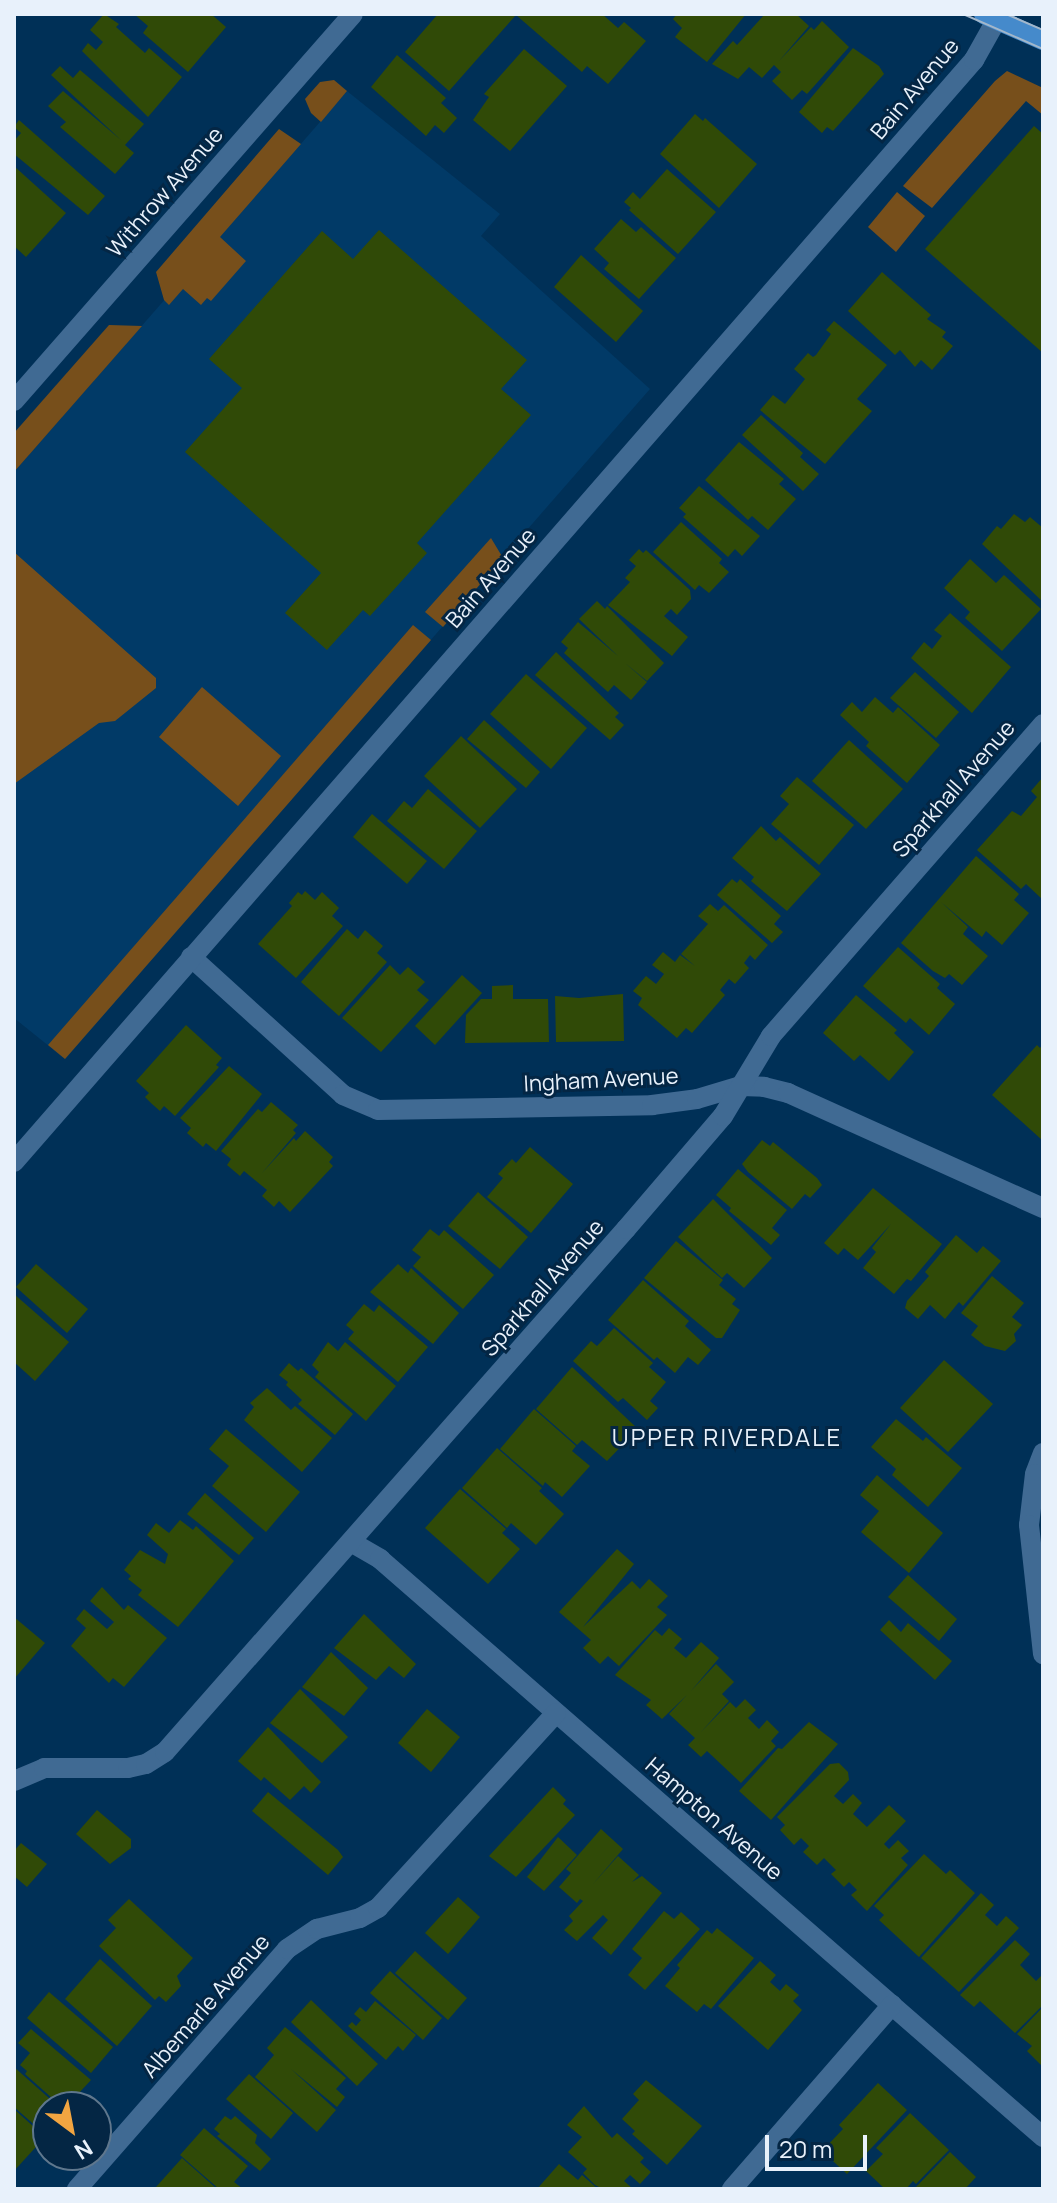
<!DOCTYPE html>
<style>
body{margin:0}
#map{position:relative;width:1057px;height:2203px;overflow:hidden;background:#003057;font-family:Manrope,sans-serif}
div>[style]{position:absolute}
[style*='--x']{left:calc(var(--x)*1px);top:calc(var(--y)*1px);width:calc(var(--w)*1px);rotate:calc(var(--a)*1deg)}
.built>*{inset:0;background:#013a67}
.green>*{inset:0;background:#774f1b}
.building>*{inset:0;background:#304a07}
.street>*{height:20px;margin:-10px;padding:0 10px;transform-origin:10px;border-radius:10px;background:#406a93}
.secondary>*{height:20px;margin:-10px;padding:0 10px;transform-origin:10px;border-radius:10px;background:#458acb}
.tram>*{height:2px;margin:-1px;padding:0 1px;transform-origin:1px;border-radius:1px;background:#a3b7ca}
span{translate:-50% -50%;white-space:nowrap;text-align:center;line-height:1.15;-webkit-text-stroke:6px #042644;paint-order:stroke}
.street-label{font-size:22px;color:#e8f1fb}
.neighbourhood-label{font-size:24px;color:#e8f1fb;letter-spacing:2px}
.frame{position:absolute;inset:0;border:16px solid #e8f1fb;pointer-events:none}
.north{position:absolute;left:32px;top:2091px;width:80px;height:80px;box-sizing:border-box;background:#042644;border:2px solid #5f778d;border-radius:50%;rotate:148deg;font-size:22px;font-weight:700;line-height:32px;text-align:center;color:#e8f1fb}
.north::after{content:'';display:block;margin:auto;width:28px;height:36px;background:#f2a541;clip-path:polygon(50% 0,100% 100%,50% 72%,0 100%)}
.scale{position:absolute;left:765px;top:2135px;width:102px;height:36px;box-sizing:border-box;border:4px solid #e8f1fb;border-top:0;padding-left:10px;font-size:24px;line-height:28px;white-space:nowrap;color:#e8f1fb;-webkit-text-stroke:6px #042644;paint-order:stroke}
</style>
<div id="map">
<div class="built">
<i style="clip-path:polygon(347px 91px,500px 214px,481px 236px,650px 389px,65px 1059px,14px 1018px,14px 472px)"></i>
</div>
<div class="green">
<i style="clip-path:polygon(1007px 71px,1043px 88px,1043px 115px,1026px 101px,932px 208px,903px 186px,995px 81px)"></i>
<i style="clip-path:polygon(334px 80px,347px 91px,321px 122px,311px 113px,305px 99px,320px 82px)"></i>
<i style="clip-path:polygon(279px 129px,301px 144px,220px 237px,246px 261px,211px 301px,207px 298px,201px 305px,183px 289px,169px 305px,164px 300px,156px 272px)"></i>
<i style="clip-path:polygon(897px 192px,925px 216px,896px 252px,868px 227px)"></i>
<i style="clip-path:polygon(109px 325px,142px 326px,14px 472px,14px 433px)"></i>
<i style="clip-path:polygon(491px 538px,503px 558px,443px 627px,425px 612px)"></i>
<i style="clip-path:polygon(14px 552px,156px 678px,156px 688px,115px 721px,99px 723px,14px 784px)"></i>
<i style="clip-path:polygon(413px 625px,431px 640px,65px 1059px,48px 1045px)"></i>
<i style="clip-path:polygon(202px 687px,281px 756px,238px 806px,159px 737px)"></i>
</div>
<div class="building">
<i style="clip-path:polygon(104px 14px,119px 24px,116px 27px,145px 53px,149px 48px,182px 77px,148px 117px,82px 51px,88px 43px,96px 50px,103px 42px,90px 30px)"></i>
<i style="clip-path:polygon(134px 14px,211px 14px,226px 27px,188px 72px,143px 33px,148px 26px)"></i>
<i style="clip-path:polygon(438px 14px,602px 14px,618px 28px,624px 22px,646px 41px,608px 84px,587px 66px,582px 72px,516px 15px,449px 91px,405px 52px)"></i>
<i style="clip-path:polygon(677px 14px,746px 14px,707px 62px,675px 37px,682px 28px,673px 19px)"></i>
<i style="clip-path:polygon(765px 14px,796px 14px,809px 26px,779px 61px,811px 27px,814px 30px,822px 21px,849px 47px,807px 94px,802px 90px,792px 100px,772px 81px,781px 72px,774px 65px,762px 78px,749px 67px,738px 79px,712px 64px,733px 41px,737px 45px)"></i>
<i style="clip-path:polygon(853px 48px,879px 66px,884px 74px,833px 131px,827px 127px,822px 133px,799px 112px)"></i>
<i style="clip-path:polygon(524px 49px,567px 86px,510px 151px,473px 120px,489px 97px,484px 94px)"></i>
<i style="clip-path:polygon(397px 55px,446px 98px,441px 103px,457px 118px,444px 133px,435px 125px,426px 136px,371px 87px)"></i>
<i style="clip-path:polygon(60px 66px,73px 78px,80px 70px,144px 124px,125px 145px,134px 153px,115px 174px,60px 127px,66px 122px,48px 106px,63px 91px,121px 140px,51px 75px)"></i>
<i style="clip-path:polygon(695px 114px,703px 121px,705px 118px,757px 164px,719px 208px,660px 154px)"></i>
<i style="clip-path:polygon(19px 120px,105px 196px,88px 215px,14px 154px,14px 141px,21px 133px,14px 127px)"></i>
<i style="clip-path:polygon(1034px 126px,1043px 134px,1043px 353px,925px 249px)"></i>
<i style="clip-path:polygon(14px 166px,66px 213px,26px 257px,14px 246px)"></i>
<i style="clip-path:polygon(667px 169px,716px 212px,678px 254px,629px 210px,631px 208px,624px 202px,633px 192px,640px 199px)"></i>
<i style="clip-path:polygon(621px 219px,636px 232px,641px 227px,676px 258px,639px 299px,604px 269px,609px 263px,594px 249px)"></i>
<i style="clip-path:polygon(379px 230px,527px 360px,501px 389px,531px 415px,417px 543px,427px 553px,370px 616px,363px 610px,327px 650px,285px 613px,321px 573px,185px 452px,242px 388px,209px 359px,322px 231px,353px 259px)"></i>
<i style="clip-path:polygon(581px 255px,643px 311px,616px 342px,554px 287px)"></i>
<i style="clip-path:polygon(882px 272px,931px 315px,927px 319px,946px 332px,942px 337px,953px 346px,932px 370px,921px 360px,915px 367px,900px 350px,895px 355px,848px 311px)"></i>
<i style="clip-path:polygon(834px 321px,887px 365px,857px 399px,872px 411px,825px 464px,760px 410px,773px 395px,785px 404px,805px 379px,794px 369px,808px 353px,813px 357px,816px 355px,831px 334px,826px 330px)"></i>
<i style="clip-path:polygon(761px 415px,803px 453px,800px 457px,819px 474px,803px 491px,742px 435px)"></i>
<i style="clip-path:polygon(739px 442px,784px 479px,779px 484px,796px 499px,768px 530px,752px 516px,748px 520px,705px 480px)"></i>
<i style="clip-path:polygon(699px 486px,760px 536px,742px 556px,735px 549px,728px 557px,683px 517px,686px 514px,679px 508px)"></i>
<i style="clip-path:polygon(1014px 514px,1025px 522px,1030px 517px,1043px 528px,1043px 602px,982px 544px,997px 526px,1001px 529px)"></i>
<i style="clip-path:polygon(681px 522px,722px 559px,719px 563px,729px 572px,709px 593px,699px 585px,695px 590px,653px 552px)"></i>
<i style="clip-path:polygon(639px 549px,643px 553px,646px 550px,690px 590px,691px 599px,677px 615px,671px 609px,664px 616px,688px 637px,672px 656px,608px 605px,630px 582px,625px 578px,636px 566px,629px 560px)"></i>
<i style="clip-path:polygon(970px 559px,996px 583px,1004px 575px,1041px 609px,1002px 651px,965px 618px,970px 612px,944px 588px)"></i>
<i style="clip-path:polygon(597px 601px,605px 609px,607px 606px,664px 663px,647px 681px,625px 663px,647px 682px,631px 700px,614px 685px,608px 692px,564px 653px,568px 648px,561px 642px,578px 622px,618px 656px,579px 619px)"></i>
<i style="clip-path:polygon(950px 613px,1011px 667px,972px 713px,911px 658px,924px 642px,932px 649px,942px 636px,934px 630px)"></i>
<i style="clip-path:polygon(556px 652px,619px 713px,615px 717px,624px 725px,610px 740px,535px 675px)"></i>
<i style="clip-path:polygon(915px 672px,959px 712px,936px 738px,890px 698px)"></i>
<i style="clip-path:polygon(526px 674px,587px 728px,551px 769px,490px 714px)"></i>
<i style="clip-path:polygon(875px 697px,893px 713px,898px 707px,940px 745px,907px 783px,866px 746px,869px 742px,840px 715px,852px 702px,862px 712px)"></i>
<i style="clip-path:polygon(484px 720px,540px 772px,526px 788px,467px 739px)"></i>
<i style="clip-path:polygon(461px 736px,517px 789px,480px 828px,424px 776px)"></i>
<i style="clip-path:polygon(849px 740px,903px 789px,866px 829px,812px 781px)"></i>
<i style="clip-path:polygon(797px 777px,854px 825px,819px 865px,771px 824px,789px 804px,780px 796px)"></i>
<i style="clip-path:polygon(1043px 777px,1043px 900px,1026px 884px,1021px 889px,977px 850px,1012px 811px,1021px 816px,1037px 797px,1031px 791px)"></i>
<i style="clip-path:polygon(428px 789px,477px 831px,444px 869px,387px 821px,404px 801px,412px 808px)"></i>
<i style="clip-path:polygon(372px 814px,427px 861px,407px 884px,353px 837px)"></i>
<i style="clip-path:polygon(761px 826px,776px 841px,780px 837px,821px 874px,787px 911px,751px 881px,754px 877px,732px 858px)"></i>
<i style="clip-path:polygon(976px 856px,1019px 894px,1014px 900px,1029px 913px,1002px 945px,986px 931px,982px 937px,941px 902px,968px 927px,963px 934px,988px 956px,962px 985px,949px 974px,945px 978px,933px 971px,901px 943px)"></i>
<i style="clip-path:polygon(732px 879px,737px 883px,740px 879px,781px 916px,774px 924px,783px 932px,772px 943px,717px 895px)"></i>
<i style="clip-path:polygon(305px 891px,315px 900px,322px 892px,339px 908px,332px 916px,343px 926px,296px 978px,258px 944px,292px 906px,289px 903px,298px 892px,302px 895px)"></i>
<i style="clip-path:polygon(710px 904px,718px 911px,724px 905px,768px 945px,755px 960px,750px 955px,744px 963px,749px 968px,735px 984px,729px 979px,720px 990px,725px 995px,692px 1033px,686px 1028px,677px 1038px,638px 1005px,642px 998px,633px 991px,646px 976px,656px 984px,664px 974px,652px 965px,663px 952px,675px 962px,680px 955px,695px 966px,681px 954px,708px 924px,698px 916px)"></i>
<i style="clip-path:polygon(347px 929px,358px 939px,365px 930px,383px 946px,377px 953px,387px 962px,339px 1016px,301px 982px)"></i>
<i style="clip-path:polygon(898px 947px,940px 984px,937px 988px,955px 1004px,929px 1035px,910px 1018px,906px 1023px,863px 986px)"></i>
<i style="clip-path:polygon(390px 965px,400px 975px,408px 967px,425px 982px,417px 990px,429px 1000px,381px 1052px,342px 1018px)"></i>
<i style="clip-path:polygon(462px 975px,482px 993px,435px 1045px,415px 1026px)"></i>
<i style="clip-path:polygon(513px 985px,513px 999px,548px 999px,549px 1042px,465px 1043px,466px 1015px,481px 999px,492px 999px,492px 986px)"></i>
<i style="clip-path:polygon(623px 994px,624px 1041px,556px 1042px,555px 996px,579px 998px)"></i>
<i style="clip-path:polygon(856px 995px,897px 1030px,894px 1033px,914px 1052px,889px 1081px,860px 1055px,854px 1061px,823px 1033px)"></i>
<i style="clip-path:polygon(186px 1025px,222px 1058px,216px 1065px,219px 1067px,175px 1116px,164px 1106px,160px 1111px,152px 1104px,145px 1097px,149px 1093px,136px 1081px)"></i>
<i style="clip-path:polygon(1043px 1044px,1043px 1138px,1042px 1140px,992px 1095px,1037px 1045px,1040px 1048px)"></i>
<i style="clip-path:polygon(229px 1066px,262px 1094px,216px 1151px,206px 1143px,203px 1147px,187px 1133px,191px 1128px,180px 1118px)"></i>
<i style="clip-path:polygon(271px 1102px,298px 1125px,293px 1130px,296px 1133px,262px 1173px,294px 1138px,296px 1141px,305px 1131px,333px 1157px,329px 1162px,333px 1166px,290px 1212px,279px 1201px,274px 1207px,262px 1196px,267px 1190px,244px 1171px,240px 1176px,227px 1165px,231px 1159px,221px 1151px,258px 1109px,262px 1112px)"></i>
<i style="clip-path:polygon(762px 1140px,770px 1146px,773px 1142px,817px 1178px,822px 1185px,810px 1198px,805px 1194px,792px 1209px,748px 1172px,742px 1164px)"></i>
<i style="clip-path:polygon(530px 1147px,573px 1184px,531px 1233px,487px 1197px,503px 1178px,498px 1174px,512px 1159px,516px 1163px)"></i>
<i style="clip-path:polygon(738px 1169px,787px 1210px,772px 1228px,780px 1235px,771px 1245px,729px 1211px,731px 1208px,716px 1195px)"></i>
<i style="clip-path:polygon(873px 1188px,942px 1244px,911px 1281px,907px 1279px,894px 1294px,863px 1268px,876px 1252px,872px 1248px,891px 1224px,858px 1260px,844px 1248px,838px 1255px,824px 1243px)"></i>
<i style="clip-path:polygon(478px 1192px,528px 1237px,500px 1269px,448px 1226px)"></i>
<i style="clip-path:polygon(713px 1199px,772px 1258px,744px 1288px,727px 1273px,722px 1278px,678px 1237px)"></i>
<i style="clip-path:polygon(430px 1229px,439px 1236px,444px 1230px,494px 1275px,463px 1309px,413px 1266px,421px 1257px,412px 1250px)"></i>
<i style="clip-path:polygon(956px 1235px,977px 1253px,983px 1246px,1001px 1261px,963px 1306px,959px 1302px,945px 1319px,930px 1305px,918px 1319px,905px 1308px,907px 1301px,929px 1276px,925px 1272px)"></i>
<i style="clip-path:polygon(676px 1241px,723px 1280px,719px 1285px,736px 1299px,732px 1304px,740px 1310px,722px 1338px,716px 1338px,644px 1278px)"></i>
<i style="clip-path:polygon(36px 1264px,88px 1309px,67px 1333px,16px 1287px)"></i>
<i style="clip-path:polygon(398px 1264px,408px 1273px,411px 1268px,459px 1313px,433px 1344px,370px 1292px)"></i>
<i style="clip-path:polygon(992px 1276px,1024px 1303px,1012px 1317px,1022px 1325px,1014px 1334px,1016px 1341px,1005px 1351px,985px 1346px,971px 1335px,978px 1326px,961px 1313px)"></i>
<i style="clip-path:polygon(643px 1280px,689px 1321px,685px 1326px,711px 1350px,698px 1365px,688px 1357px,675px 1373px,657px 1357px,654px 1360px,608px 1320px)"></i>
<i style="clip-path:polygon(14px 1294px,69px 1342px,35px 1381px,14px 1362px)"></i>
<i style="clip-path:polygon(364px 1304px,374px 1312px,379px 1305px,428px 1347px,398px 1382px,348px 1339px,354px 1332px,346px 1325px)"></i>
<i style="clip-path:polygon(614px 1328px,653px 1363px,649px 1367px,666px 1382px,650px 1401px,658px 1408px,647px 1420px,623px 1398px,618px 1402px,573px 1361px,591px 1341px,597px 1346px)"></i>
<i style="clip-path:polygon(328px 1342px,338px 1351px,345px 1342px,396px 1386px,366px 1421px,315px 1377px,319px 1372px,312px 1365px)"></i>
<i style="clip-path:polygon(944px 1360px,993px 1404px,948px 1452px,900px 1408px)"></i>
<i style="clip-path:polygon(289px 1363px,298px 1371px,301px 1368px,353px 1414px,335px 1435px,298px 1404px,302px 1400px,286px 1385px,288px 1382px,279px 1375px)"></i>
<i style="clip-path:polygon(572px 1367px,638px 1429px,607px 1461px,582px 1440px,577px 1445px,536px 1409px)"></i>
<i style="clip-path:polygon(267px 1388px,291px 1410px,295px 1406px,332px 1438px,302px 1472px,244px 1420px,254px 1407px,250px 1403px)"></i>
<i style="clip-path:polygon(534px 1409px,576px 1446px,572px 1451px,590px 1466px,562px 1497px,545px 1482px,543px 1486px,500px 1449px)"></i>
<i style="clip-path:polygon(896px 1419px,923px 1441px,926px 1437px,962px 1468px,928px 1507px,892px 1475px,896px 1469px,871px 1447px)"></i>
<i style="clip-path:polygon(226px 1429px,300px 1492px,266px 1532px,212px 1486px,229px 1466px,209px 1449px)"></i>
<i style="clip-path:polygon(497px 1448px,542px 1488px,539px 1491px,564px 1514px,536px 1545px,511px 1523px,507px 1528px,462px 1488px)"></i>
<i style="clip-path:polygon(877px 1475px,943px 1533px,909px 1573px,861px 1532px,879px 1511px,860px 1495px)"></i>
<i style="clip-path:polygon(460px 1489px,506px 1529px,502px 1533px,520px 1549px,488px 1584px,425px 1528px)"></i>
<i style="clip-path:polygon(205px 1493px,254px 1538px,239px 1555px,187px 1514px)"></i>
<i style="clip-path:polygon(180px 1520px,193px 1530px,196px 1526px,234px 1561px,178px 1627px,138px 1595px,142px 1590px,128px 1579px,131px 1576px,124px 1570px,140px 1550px,165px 1564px,168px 1554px,147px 1535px,156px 1523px,169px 1533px)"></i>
<i style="clip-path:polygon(617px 1549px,634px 1564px,583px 1627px,632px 1581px,640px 1589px,649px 1579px,668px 1596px,657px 1607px,667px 1615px,619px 1666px,608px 1656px,600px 1664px,583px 1648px,591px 1640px,559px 1612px)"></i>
<i style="clip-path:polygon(908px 1575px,957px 1619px,939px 1641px,888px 1597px)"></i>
<i style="clip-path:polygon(102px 1587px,124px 1610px,128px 1605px,167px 1638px,124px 1687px,113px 1678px,109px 1683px,71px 1646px,86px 1628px,76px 1619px,84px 1609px,107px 1629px,114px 1622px,90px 1601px)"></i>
<i style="clip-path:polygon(364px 1614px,416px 1664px,404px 1678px,389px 1666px,376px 1680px,334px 1648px)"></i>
<i style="clip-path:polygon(14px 1617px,45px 1643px,14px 1679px)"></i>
<i style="clip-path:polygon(889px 1620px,901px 1632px,908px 1623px,952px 1661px,935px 1680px,880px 1630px)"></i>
<i style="clip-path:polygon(669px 1628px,682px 1639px,674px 1648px,686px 1658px,701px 1642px,719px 1658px,691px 1691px,716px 1664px,734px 1682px,722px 1694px,729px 1701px,701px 1732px,730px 1702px,736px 1708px,745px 1699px,756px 1710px,748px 1718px,759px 1729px,767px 1720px,779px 1732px,771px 1741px,776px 1746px,741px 1783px,707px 1751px,701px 1757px,688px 1745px,695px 1738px,669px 1714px,687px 1695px,662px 1719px,646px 1705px,651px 1700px,615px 1675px,655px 1630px,662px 1636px)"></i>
<i style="clip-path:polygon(331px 1652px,368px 1688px,344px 1716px,302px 1687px)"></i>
<i style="clip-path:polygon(300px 1689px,348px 1737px,322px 1763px,270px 1723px)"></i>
<i style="clip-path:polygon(427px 1709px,460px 1737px,431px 1772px,398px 1743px)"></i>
<i style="clip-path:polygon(809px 1722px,838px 1744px,771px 1820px,739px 1791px,778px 1748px,782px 1749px)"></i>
<i style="clip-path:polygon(268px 1727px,321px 1782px,311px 1793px,304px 1786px,290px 1800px,264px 1777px,261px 1781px,238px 1761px)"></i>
<i style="clip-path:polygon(839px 1763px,848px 1772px,849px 1780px,834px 1796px,843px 1804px,853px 1794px,862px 1803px,853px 1814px,867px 1827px,889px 1805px,906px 1821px,884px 1844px,889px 1849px,898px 1840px,909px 1851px,901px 1858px,908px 1865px,867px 1911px,851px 1895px,857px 1890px,849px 1882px,844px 1887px,831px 1874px,836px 1870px,824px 1858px,817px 1865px,803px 1852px,809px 1846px,801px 1838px,794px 1845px,780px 1830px,785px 1825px,777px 1817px,830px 1764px)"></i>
<i style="clip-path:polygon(553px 1787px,566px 1800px,563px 1804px,575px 1815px,516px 1877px,489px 1856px)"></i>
<i style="clip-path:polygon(268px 1792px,338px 1850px,343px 1857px,328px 1875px,252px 1811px)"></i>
<i style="clip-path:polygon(97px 1810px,131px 1839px,131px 1848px,110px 1864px,76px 1834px)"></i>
<i style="clip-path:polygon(601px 1829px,623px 1849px,593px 1884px,618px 1856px,639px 1875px,632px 1882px,642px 1876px,662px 1893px,611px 1955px,592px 1938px,608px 1920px,603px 1915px,577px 1941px,564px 1930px,573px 1921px,569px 1916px,583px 1901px,580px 1899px,577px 1903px,559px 1887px,571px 1873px,566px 1869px)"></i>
<i style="clip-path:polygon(558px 1837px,577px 1855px,544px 1891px,527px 1877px)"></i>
<i style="clip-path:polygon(21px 1843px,47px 1864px,27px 1887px,14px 1876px,14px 1851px)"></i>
<i style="clip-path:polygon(924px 1854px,946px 1874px,950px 1870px,975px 1893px,919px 1957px,879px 1920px,884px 1915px,874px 1906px)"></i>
<i style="clip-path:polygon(981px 1893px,994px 1905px,985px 1915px,997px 1926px,1006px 1916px,1019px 1928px,959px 1992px,921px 1958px)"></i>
<i style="clip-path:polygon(458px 1897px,480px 1917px,448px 1954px,425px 1933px)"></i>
<i style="clip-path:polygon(129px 1899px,193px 1958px,177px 1976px,181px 1986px,166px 2002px,159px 1996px,155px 2000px,99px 1946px,116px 1928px,108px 1920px)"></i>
<i style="clip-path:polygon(664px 1911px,674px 1919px,681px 1912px,700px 1929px,645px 1990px,628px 1975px,642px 1958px,632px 1949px)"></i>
<i style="clip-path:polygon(717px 1928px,754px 1958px,711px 2009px,704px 2004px,697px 2012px,665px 1986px,680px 1968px,677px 1965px,707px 1930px,712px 1934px)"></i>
<i style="clip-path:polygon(1015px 1940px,1030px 1954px,1020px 1965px,1036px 1981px,1043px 1974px,1043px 2005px,1015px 2033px,980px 2001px,974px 2007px,960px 1995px)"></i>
<i style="clip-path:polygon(415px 1951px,467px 1998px,448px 2020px,395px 1973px)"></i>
<i style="clip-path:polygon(100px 1959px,152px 2006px,117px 2046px,65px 1999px)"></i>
<i style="clip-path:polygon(760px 1961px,776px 1975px,770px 1982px,780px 1991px,786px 1984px,799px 1995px,793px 2001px,802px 2010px,768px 2050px,718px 2006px)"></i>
<i style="clip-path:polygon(390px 1971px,442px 2018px,423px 2040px,370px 1993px)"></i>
<i style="clip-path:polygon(49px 1992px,113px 2047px,91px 2073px,27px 2018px)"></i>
<i style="clip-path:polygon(311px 2000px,378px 2064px,357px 2086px,291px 2022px)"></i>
<i style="clip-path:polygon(375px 2001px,416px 2035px,403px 2051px,398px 2046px,386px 2060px,348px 2026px,352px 2022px,356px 2026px,361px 2020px,354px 2014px,360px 2007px,366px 2012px)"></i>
<i style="clip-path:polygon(1043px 2007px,1043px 2067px,1027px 2051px,1032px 2046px,1017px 2034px)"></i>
<i style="clip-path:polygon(285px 2027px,346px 2078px,336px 2089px,345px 2097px,337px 2107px,291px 2069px,336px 2110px,317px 2132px,255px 2077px,274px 2055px,267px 2048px)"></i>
<i style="clip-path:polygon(31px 2029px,91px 2080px,66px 2107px,62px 2107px,25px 2074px,27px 2071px,20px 2065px,30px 2053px,18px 2043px)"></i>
<i style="clip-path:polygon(14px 2067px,59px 2107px,48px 2107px,45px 2134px,14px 2107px)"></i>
<i style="clip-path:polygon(249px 2074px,293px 2113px,271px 2139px,226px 2099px)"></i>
<i style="clip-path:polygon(646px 2080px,702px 2126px,667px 2165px,632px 2134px,635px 2131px,622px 2119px,639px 2100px,633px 2094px)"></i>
<i style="clip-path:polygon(878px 2083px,907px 2110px,847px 2174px,822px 2151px,843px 2129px,839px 2125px)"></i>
<i style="clip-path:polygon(584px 2106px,612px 2138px,617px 2133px,644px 2158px,640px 2162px,651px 2172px,640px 2184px,630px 2175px,624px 2181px,633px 2189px,603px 2189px,595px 2185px,583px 2173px,587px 2169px,568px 2152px,582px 2137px,567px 2125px)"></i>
<i style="clip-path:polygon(14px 2109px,45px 2137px,14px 2171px)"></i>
<i style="clip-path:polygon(910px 2113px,949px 2150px,916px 2184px,913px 2181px,906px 2189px,885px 2189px,866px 2171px,883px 2154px,876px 2148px)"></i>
<i style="clip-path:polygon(225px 2116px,231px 2120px,235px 2116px,257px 2135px,255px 2143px,271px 2159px,260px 2171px,217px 2136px,220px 2134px,214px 2129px)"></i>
<i style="clip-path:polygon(204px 2128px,248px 2166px,234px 2182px,243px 2189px,219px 2189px,180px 2155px)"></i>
<i style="clip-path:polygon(950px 2152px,976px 2177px,965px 2189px,914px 2189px)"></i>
<i style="clip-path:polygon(182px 2158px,217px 2189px,156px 2187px)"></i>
<i style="clip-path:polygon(559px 2164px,578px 2180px,582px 2175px,598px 2189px,537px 2189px)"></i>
</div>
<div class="street">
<i style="--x:14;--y:401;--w:514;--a:-48.78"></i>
<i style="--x:191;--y:957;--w:205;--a:42.2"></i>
<i style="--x:343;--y:1095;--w:38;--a:23"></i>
<i style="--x:378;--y:1110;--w:274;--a:-1"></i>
<i style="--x:652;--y:1105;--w:45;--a:-7.6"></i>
<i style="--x:697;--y:1099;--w:46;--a:-16.5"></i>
<i style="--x:741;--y:1086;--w:23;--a:2"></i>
<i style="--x:764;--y:1087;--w:25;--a:14"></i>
<i style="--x:788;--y:1093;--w:280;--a:24.3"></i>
<i style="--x:14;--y:1162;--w:1462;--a:-48.94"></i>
<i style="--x:974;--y:60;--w:47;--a:-60.7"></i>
<i style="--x:1043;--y:1453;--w:22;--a:111"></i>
<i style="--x:1035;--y:1474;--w:51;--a:96.7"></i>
<i style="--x:1029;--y:1525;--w:130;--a:83.8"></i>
<i style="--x:351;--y:1542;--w:34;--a:30"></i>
<i style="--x:380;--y:1559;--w:880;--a:41.08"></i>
<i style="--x:14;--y:1781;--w:33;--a:-23"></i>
<i style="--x:44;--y:1768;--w:84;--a:0"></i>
<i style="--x:128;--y:1768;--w:18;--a:-13"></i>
<i style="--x:146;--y:1764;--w:22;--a:-32"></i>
<i style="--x:165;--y:1752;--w:697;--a:-48.61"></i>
<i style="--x:626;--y:1229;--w:149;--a:-49.4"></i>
<i style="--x:723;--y:1116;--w:93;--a:-59"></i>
<i style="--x:771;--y:1036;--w:414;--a:-48.9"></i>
<i style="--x:77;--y:2189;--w:319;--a:-48.8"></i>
<i style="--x:287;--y:1949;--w:36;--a:-34"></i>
<i style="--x:317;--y:1929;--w:44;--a:-14.3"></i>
<i style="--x:360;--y:1918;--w:21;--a:-29"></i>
<i style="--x:378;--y:1908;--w:264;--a:-47.6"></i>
<i style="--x:732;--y:2189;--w:244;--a:-49"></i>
</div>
<div class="secondary">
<i style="--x:984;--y:14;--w:64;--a:23.8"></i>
</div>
<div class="tram">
<i style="--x:963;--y:14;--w:87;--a:23.6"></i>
<i style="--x:1006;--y:14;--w:40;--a:23.4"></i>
</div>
<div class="street-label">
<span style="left:915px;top:89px;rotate:-50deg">Bain Avenue</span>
<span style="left:165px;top:192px;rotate:-49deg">Withrow Avenue</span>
<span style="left:491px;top:578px;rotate:-49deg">Bain Avenue</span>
<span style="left:954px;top:789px;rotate:-49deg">Sparkhall Avenue</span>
<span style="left:601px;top:1080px;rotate:-3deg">Ingham Avenue</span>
<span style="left:543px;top:1288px;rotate:-49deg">Sparkhall Avenue</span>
<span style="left:714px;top:1819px;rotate:41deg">Hampton Avenue</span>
<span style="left:206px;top:2006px;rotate:-49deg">Albemarle Avenue</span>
</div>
<div class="neighbourhood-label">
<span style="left:727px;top:1437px">UPPER RIVERDALE</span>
</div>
<div class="frame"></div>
<div class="north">N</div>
<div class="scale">20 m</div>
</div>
